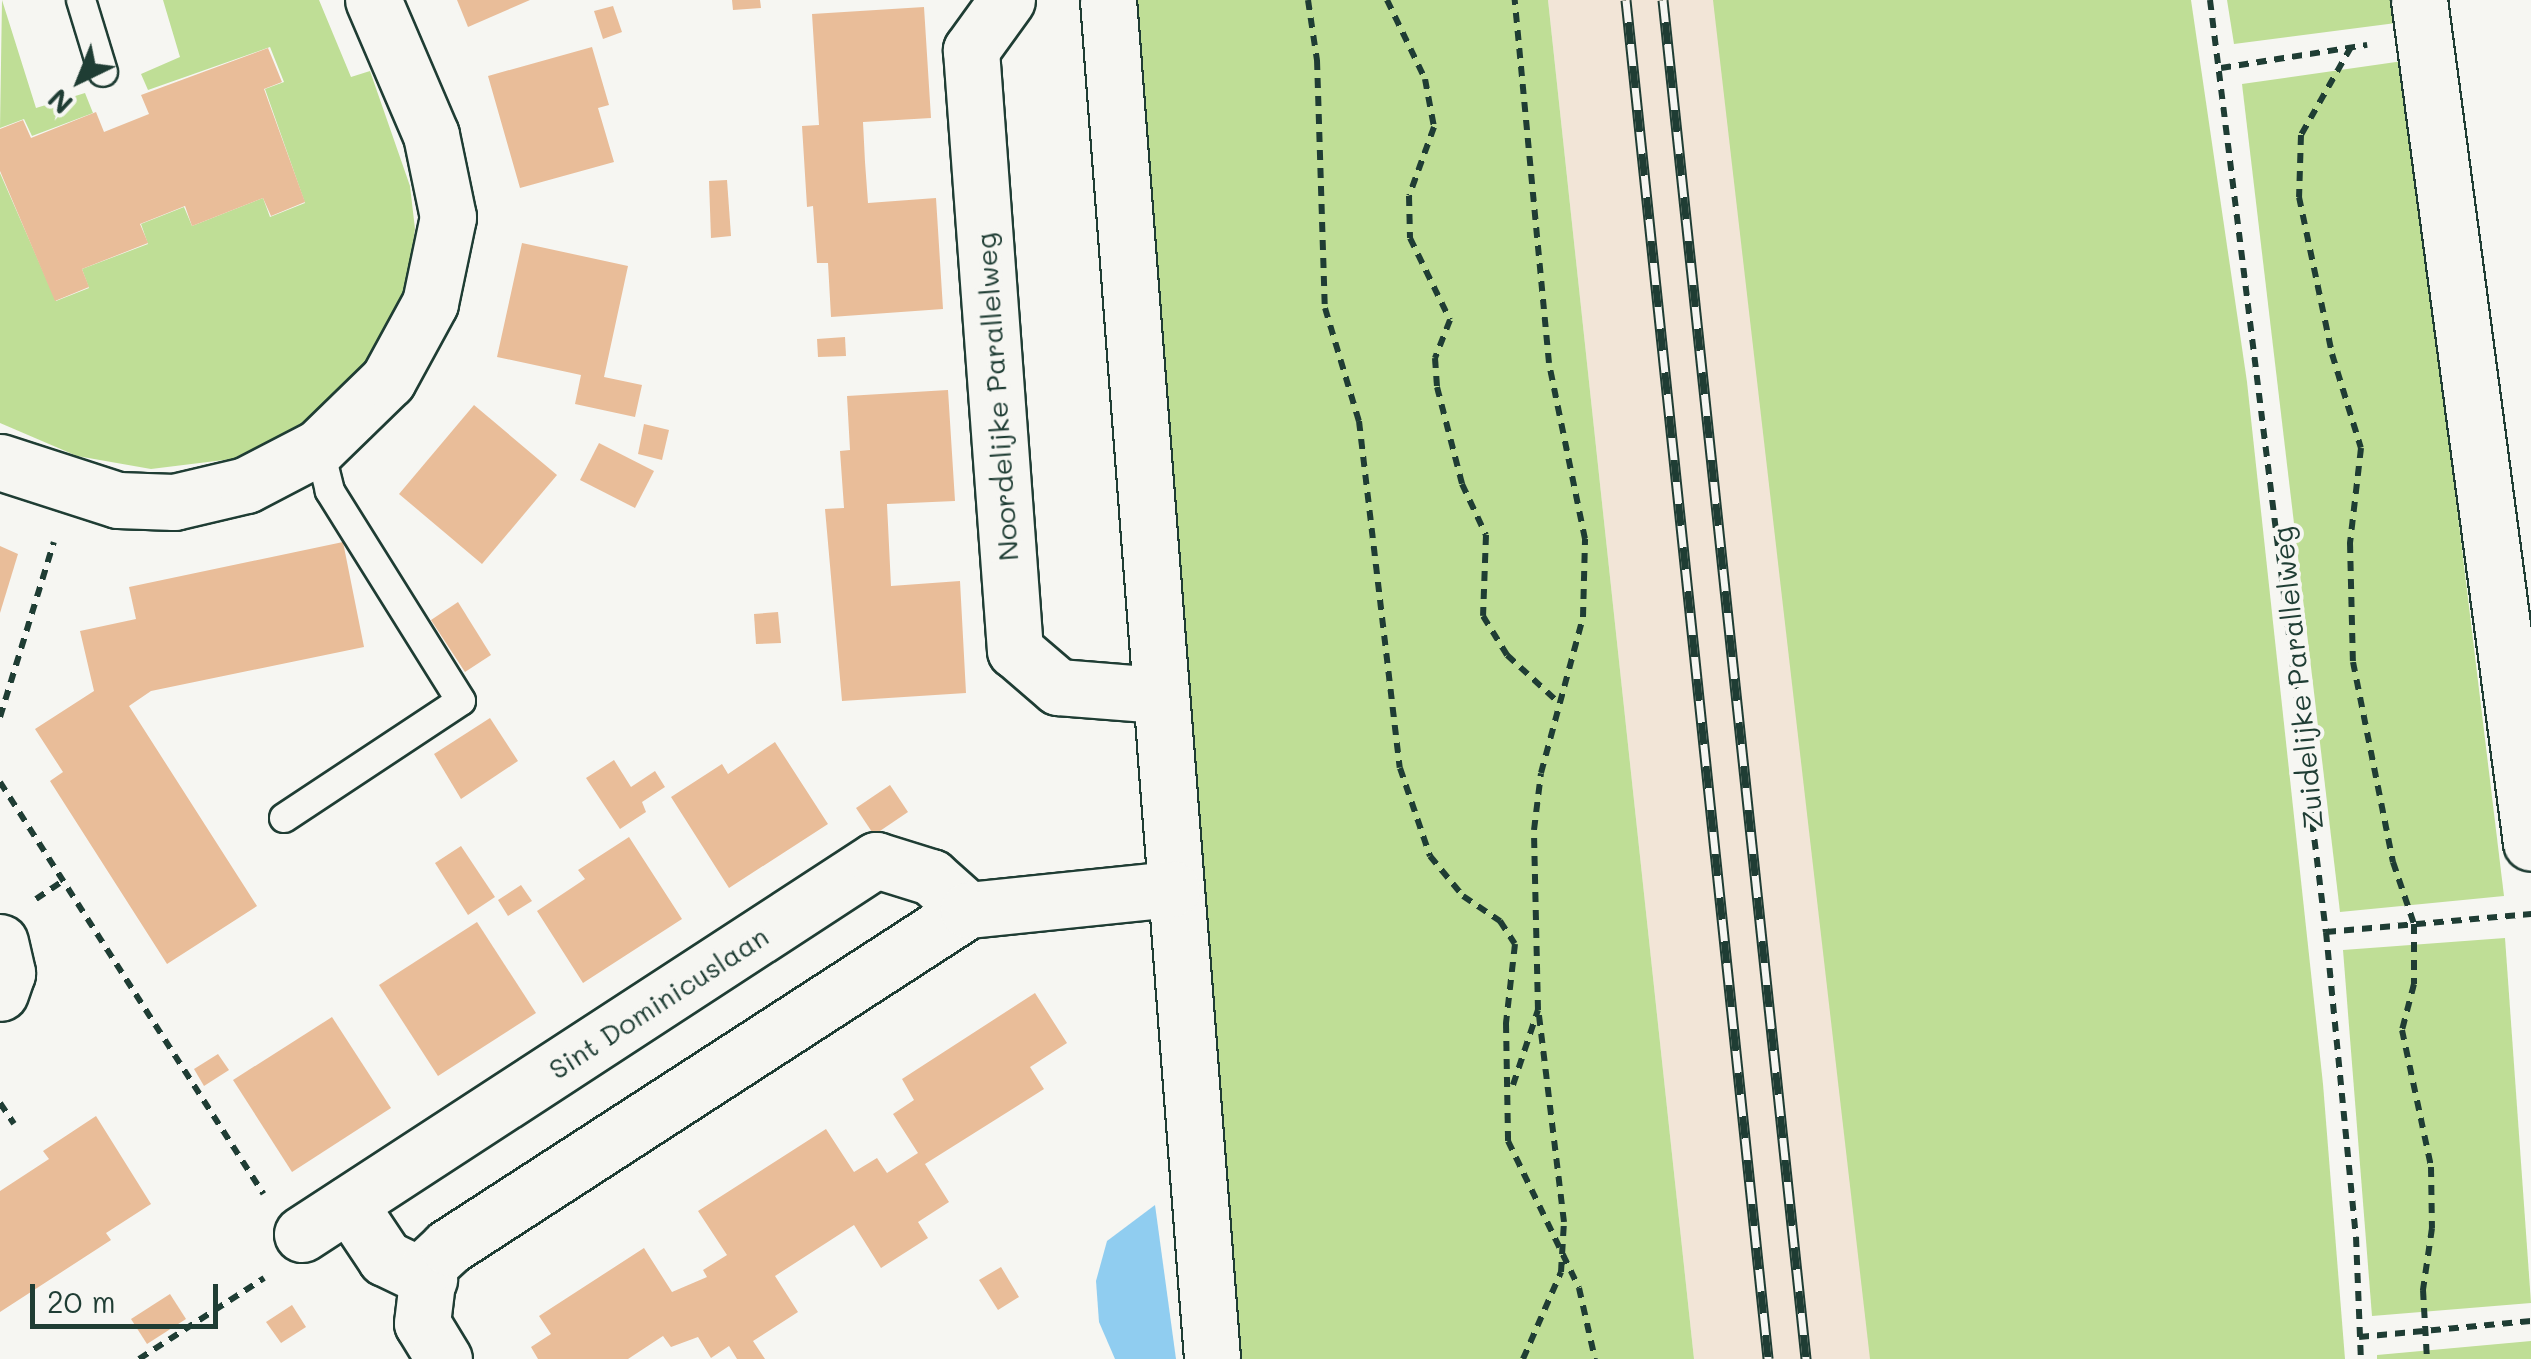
<!DOCTYPE html>
<style>
body{margin:0}
#map{position:relative;width:2531px;height:1359px;overflow:hidden;background:#f6f6f2;font-family:Mali,sans-serif}
div>[style]{position:absolute}
[style*='--x']{left:calc(var(--x)*1px);top:calc(var(--y)*1px);width:calc(var(--w)*1px);rotate:calc(var(--a)*1deg)}
.built>*{inset:0;background:#f2e5d7}
.green>*{inset:0;background:#bfde96}
.water>*{inset:0;background:#90cdf0}
.building>*{inset:0;background:#e9bd99}
.path>*{height:6px;margin-top:-3px;transform-origin:0;background:repeating-linear-gradient(90deg,#1f3d34 0 10px,transparent 0 18px)}
.roads{filter:drop-shadow(2px 0 #1f3d34) drop-shadow(-2px 0 #1f3d34) drop-shadow(0 2px #1f3d34) drop-shadow(0 -2px #1f3d34)}
.lane>*{height:28px;margin:-14px;padding:0 14px;transform-origin:14px;border-radius:14px;background:#f6f6f2}
.street>*{height:55px;margin:-27.5px;padding:0 27.5px;transform-origin:27.5px;border-radius:27.5px;background:#f6f6f2}
.rail>*{height:11px;margin-top:-5.5px;transform-origin:0;background:repeating-linear-gradient(90deg,#f6f6f2 0 22px,#1f3d34 0 44px);box-sizing:border-box;border-block:2px solid #1f3d34}
span{translate:-50% -50%;white-space:nowrap;text-align:center;line-height:1.15;-webkit-text-stroke:8px #f6f6f2;paint-order:stroke}
.street-label{font-size:28px;color:#1f3d34}
.north{position:absolute;left:30px;top:30px;width:100px;height:100px;-webkit-text-stroke:8px #f6f6f2;paint-order:stroke;rotate:223deg;font-size:28px;font-weight:700;line-height:40px;text-align:center;color:#1f3d34}
.north::after{content:'';display:block;margin:auto;width:35px;height:45px;background:#1f3d34;clip-path:polygon(50% 0,100% 100%,50% 72%,0 100%)}
.scale{position:absolute;left:30px;top:1284px;width:188px;height:45px;box-sizing:border-box;border:5px solid #1f3d34;border-top:0;padding-left:12px;font-size:30px;line-height:35px;white-space:nowrap;color:#1f3d34;-webkit-text-stroke:8px #f6f6f2;paint-order:stroke}
</style>
<div id="map">
<div class="built">
<i style="clip-path:polygon(1548px 0,1763px 0,1909px 1359px,1694px 1359px)"></i>
</div>
<div class="green">
<i style="clip-path:polygon(2px 0,36px 108px,85px 93px,93px 113px,32px 136px,24px 119px,0 128px)"></i>
<i style="clip-path:polygon(163px 0,319px 0,351px 77px,370px 71px,410px 186px,415px 229px,406px 293px,389px 335px,323px 414px,232px 459px,151px 469px,77px 456px,0 423px,0 173px,56px 301px,89px 288px,82px 269px,148px 244px,141px 224px,184px 207px,192px 226px,263px 198px,270px 217px,305px 203px,265px 89px,284px 82px,270px 47px,148px 90px,141px 74px,180px 57px)"></i>
<i style="clip-path:polygon(1137px 0,1548px 0,1694px 1359px,1235px 1359px)"></i>
<i style="clip-path:polygon(1713px 0,2191px 0,2247px 382px,2323px 1084px,2345px 1359px,1870px 1359px)"></i>
<i style="clip-path:polygon(2227px 0,2392px 0,2396px 23px,2234px 44px)"></i>
<i style="clip-path:polygon(2403px 61px,2504px 896px,2340px 912px,2242px 84px)"></i>
<i style="clip-path:polygon(2505px 938px,2531px 1303px,2372px 1316px,2343px 950px)"></i>
<i style="clip-path:polygon(2531px 1341px,2531px 1359px,2377px 1359px,2377px 1355px)"></i>
</div>
<div class="water">
<i style="clip-path:polygon(1155px 1205px,1176px 1359px,1115px 1359px,1099px 1322px,1096px 1281px,1107px 1241px)"></i>
</div>
<div class="building">
<i style="clip-path:polygon(457px 0,530px 0,468px 27px)"></i>
<i style="clip-path:polygon(732px 0,760px 0,761px 8px,733px 10px)"></i>
<i style="clip-path:polygon(613px 6px,622px 32px,603px 39px,594px 11px)"></i>
<i style="clip-path:polygon(924px 7px,931px 118px,863px 122px,865px 162px,868px 203px,936px 198px,943px 309px,831px 317px,828px 263px,817px 263px,813px 206px,807px 207px,802px 126px,819px 125px,812px 14px)"></i>
<i style="clip-path:polygon(592px 47px,609px 105px,598px 108px,614px 162px,520px 188px,488px 76px)"></i>
<i style="clip-path:polygon(268px 48px,282px 82px,264px 89px,305px 202px,271px 216px,263px 198px,192px 226px,185px 206px,140px 224px,148px 243px,82px 269px,89px 287px,55px 301px,0 171px,0 129px,23px 120px,31px 138px,96px 112px,104px 132px,149px 114px,141px 95px)"></i>
<i style="clip-path:polygon(727px 180px,731px 236px,711px 238px,709px 181px)"></i>
<i style="clip-path:polygon(522px 243px,628px 266px,604px 377px,642px 385px,635px 417px,575px 404px,581px 375px,497px 357px)"></i>
<i style="clip-path:polygon(845px 337px,846px 356px,818px 357px,817px 339px)"></i>
<i style="clip-path:polygon(948px 390px,955px 501px,887px 504px,891px 586px,960px 581px,966px 693px,842px 701px,825px 509px,844px 508px,840px 451px,850px 450px,847px 396px)"></i>
<i style="clip-path:polygon(474px 405px,557px 475px,482px 564px,399px 494px)"></i>
<i style="clip-path:polygon(644px 424px,669px 430px,662px 460px,638px 454px)"></i>
<i style="clip-path:polygon(599px 443px,654px 471px,635px 508px,580px 480px)"></i>
<i style="clip-path:polygon(343px 542px,364px 647px,151px 691px,129px 706px,257px 906px,167px 964px,50px 781px,63px 772px,35px 729px,94px 691px,80px 631px,136px 619px,129px 587px)"></i>
<i style="clip-path:polygon(0 546px,18px 554px,0 613px)"></i>
<i style="clip-path:polygon(458px 602px,491px 655px,465px 672px,431px 620px)"></i>
<i style="clip-path:polygon(778px 612px,781px 643px,756px 644px,754px 614px)"></i>
<i style="clip-path:polygon(490px 718px,518px 761px,461px 799px,434px 754px)"></i>
<i style="clip-path:polygon(775px 742px,828px 824px,729px 888px,671px 797px,722px 764px,728px 774px)"></i>
<i style="clip-path:polygon(614px 760px,631px 787px,655px 771px,665px 787px,642px 802px,646px 812px,620px 829px,586px 778px)"></i>
<i style="clip-path:polygon(890px 785px,908px 812px,874px 835px,856px 808px)"></i>
<i style="clip-path:polygon(629px 837px,682px 919px,583px 983px,537px 911px,585px 879px,578px 870px)"></i>
<i style="clip-path:polygon(461px 846px,495px 897px,468px 915px,435px 863px)"></i>
<i style="clip-path:polygon(521px 885px,532px 901px,508px 916px,498px 900px)"></i>
<i style="clip-path:polygon(477px 922px,536px 1013px,438px 1076px,379px 985px)"></i>
<i style="clip-path:polygon(1035px 993px,1067px 1043px,1030px 1067px,1044px 1089px,925px 1164px,949px 1202px,918px 1222px,928px 1238px,881px 1268px,854px 1225px,775px 1276px,798px 1312px,753px 1341px,765px 1359px,737px 1359px,729px 1346px,711px 1358px,698px 1337px,671px 1347px,663px 1336px,628px 1359px,538px 1359px,531px 1347px,551px 1334px,539px 1316px,644px 1248px,672px 1292px,707px 1277px,703px 1270px,727px 1255px,698px 1211px,826px 1129px,854px 1172px,877px 1158px,887px 1173px,918px 1153px,893px 1114px,914px 1100px,902px 1079px)"></i>
<i style="clip-path:polygon(332px 1017px,391px 1108px,292px 1172px,233px 1080px)"></i>
<i style="clip-path:polygon(218px 1054px,229px 1070px,204px 1086px,194px 1069px)"></i>
<i style="clip-path:polygon(96px 1116px,151px 1204px,106px 1233px,111px 1240px,0 1312px,0 1191px,49px 1159px,43px 1151px)"></i>
<i style="clip-path:polygon(1001px 1267px,1019px 1297px,998px 1310px,979px 1280px)"></i>
<i style="clip-path:polygon(170px 1294px,186px 1319px,147px 1344px,131px 1319px)"></i>
<i style="clip-path:polygon(292px 1305px,306px 1327px,281px 1343px,266px 1322px)"></i>
</div>
<div class="path">
<i style="--x:1308;--y:0;--w:61;--a:81.5"></i>
<i style="--x:1317;--y:60;--w:248;--a:88.2"></i>
<i style="--x:1325;--y:308;--w:118;--a:73.3"></i>
<i style="--x:1359;--y:421;--w:349;--a:83.3"></i>
<i style="--x:1400;--y:768;--w:93;--a:71.2"></i>
<i style="--x:1430;--y:856;--w:52;--a:50.5"></i>
<i style="--x:1463;--y:896;--w:45;--a:34"></i>
<i style="--x:1500;--y:921;--w:27;--a:57"></i>
<i style="--x:1515;--y:944;--w:80;--a:96.5"></i>
<i style="--x:1506;--y:1023;--w:118;--a:89"></i>
<i style="--x:1508;--y:1141;--w:163;--a:64.2"></i>
<i style="--x:1579;--y:1288;--w:73;--a:77.3"></i>
<i style="--x:1387;--y:0;--w:88;--a:64.3"></i>
<i style="--x:1425;--y:79;--w:49;--a:79.4"></i>
<i style="--x:1434;--y:127;--w:73;--a:109.9"></i>
<i style="--x:1409;--y:196;--w:42;--a:88.6"></i>
<i style="--x:1410;--y:238;--w:91;--a:64"></i>
<i style="--x:1450;--y:320;--w:41;--a:111.5"></i>
<i style="--x:1435;--y:358;--w:29;--a:86"></i>
<i style="--x:1437;--y:387;--w:100;--a:75.5"></i>
<i style="--x:1462;--y:484;--w:56;--a:64.8"></i>
<i style="--x:1486;--y:535;--w:81;--a:92.1"></i>
<i style="--x:1483;--y:616;--w:46;--a:58.4"></i>
<i style="--x:1507;--y:655;--w:71;--a:42.7"></i>
<i style="--x:2210;--y:0;--w:939;--a:82.91"></i>
<i style="--x:2326;--y:932;--w:306;--a:84.4"></i>
<i style="--x:2356;--y:1237;--w:122;--a:87.7"></i>
<i style="--x:2351;--y:47;--w:101;--a:119.6"></i>
<i style="--x:2301;--y:135;--w:62;--a:91.8"></i>
<i style="--x:2299;--y:197;--w:160;--a:78.1"></i>
<i style="--x:2332;--y:354;--w:98;--a:72.9"></i>
<i style="--x:2361;--y:448;--w:96;--a:96.6"></i>
<i style="--x:2350;--y:543;--w:119;--a:88.6"></i>
<i style="--x:2353;--y:662;--w:204;--a:78.7"></i>
<i style="--x:2393;--y:862;--w:65;--a:71.3"></i>
<i style="--x:2414;--y:924;--w:60;--a:90"></i>
<i style="--x:2414;--y:984;--w:48;--a:104.6"></i>
<i style="--x:2402;--y:1030;--w:140;--a:78"></i>
<i style="--x:2431;--y:1167;--w:61;--a:89.1"></i>
<i style="--x:2432;--y:1228;--w:63;--a:98.3"></i>
<i style="--x:2423;--y:1290;--w:69;--a:86.7"></i>
<i style="--x:2221;--y:68;--w:148;--a:-9"></i>
<i style="--x:0;--y:717;--w:183;--a:-72.9"></i>
<i style="--x:0;--y:782;--w:489;--a:57.4"></i>
<i style="--x:36;--y:899;--w:34;--a:-34"></i>
<i style="--x:2326;--y:932;--w:206;--a:-5"></i>
<i style="--x:1513;--y:1085;--w:79;--a:-71.6"></i>
<i style="--x:1538;--y:1010;--w:180;--a:-91.3"></i>
<i style="--x:1534;--y:830;--w:57;--a:-83"></i>
<i style="--x:1541;--y:773;--w:162;--a:-74.9"></i>
<i style="--x:1583;--y:617;--w:78;--a:-88.5"></i>
<i style="--x:1585;--y:539;--w:180;--a:-101.6"></i>
<i style="--x:1549;--y:363;--w:365;--a:-95.4"></i>
<i style="--x:0;--y:1103;--w:25;--a:56"></i>
<i style="--x:2359;--y:1337;--w:173;--a:-5.3"></i>
<i style="--x:139;--y:1359;--w:149;--a:-32.9"></i>
<i style="--x:1523;--y:1359;--w:95;--a:-66.4"></i>
<i style="--x:1561;--y:1272;--w:50;--a:-86.6"></i>
<i style="--x:1564;--y:1222;--w:209;--a:-96.9"></i>
</div>
<div class="roads">
<div class="lane">
<i style="--x:81;--y:0;--w:75;--a:73"></i>
<i style="--x:284;--y:818;--w:212;--a:-33.5"></i>
<i style="--x:461;--y:701;--w:248;--a:-122"></i>
<i style="--x:330;--y:491;--w:45;--a:-104"></i>
</div>
<div class="street">
<i style="--x:1007;--y:0;--w:62;--a:125.8"></i>
<i style="--x:971;--y:50;--w:602;--a:85.81"></i>
<i style="--x:1015;--y:650;--w:57;--a:40.7"></i>
<i style="--x:1058;--y:687;--w:99;--a:4.6"></i>
<i style="--x:1108;--y:0;--w:1363;--a:85.62"></i>
<i style="--x:2419;--y:0;--w:850;--a:82.43"></i>
<i style="--x:0;--y:462;--w:124;--a:17.9"></i>
<i style="--x:118;--y:500;--w:56;--a:2"></i>
<i style="--x:174;--y:502;--w:74;--a:-13.3"></i>
<i style="--x:246;--y:485;--w:82;--a:-27.5"></i>
<i style="--x:319;--y:447;--w:96;--a:-44.2"></i>
<i style="--x:388;--y:380;--w:88;--a:-61.4"></i>
<i style="--x:430;--y:303;--w:88;--a:-78.2"></i>
<i style="--x:448;--y:217;--w:84;--a:-101.7"></i>
<i style="--x:431;--y:135;--w:147;--a:-113.2"></i>
<i style="--x:0;--y:942;--w:32;--a:77"></i>
<i style="--x:7;--y:973;--w:21;--a:109"></i>
<i style="--x:349;--y:1204;--w:65;--a:56.3"></i>
<i style="--x:385;--y:1258;--w:49;--a:25.5"></i>
<i style="--x:302;--y:1234;--w:685;--a:-33.09"></i>
<i style="--x:876;--y:860;--w:58;--a:17.2"></i>
<i style="--x:931;--y:877;--w:50;--a:41.7"></i>
<i style="--x:444;--y:1359;--w:42;--a:-121.4"></i>
<i style="--x:422;--y:1323;--w:58;--a:-83.1"></i>
<i style="--x:429;--y:1265;--w:26;--a:-43"></i>
<i style="--x:448;--y:1247;--w:620;--a:-32.95"></i>
<i style="--x:968;--y:910;--w:205;--a:-5.9"></i>
</div>
</div>
<div class="rail">
<i style="--x:1626;--y:0;--w:1366;--a:84.03"></i>
<i style="--x:1663;--y:0;--w:1367;--a:83.99"></i>
</div>
<div class="street-label">
<span style="left:996px;top:397px;rotate:-94deg">Noordelijke Parallelweg</span>
<span style="left:2297px;top:678px;rotate:-96deg">Zuidelijke Parallelweg</span>
<span style="left:658px;top:1002px;rotate:-33deg">Sint Dominicuslaan</span>
</div>
<div class="north">N</div>
<div class="scale">20 m</div>
</div>
